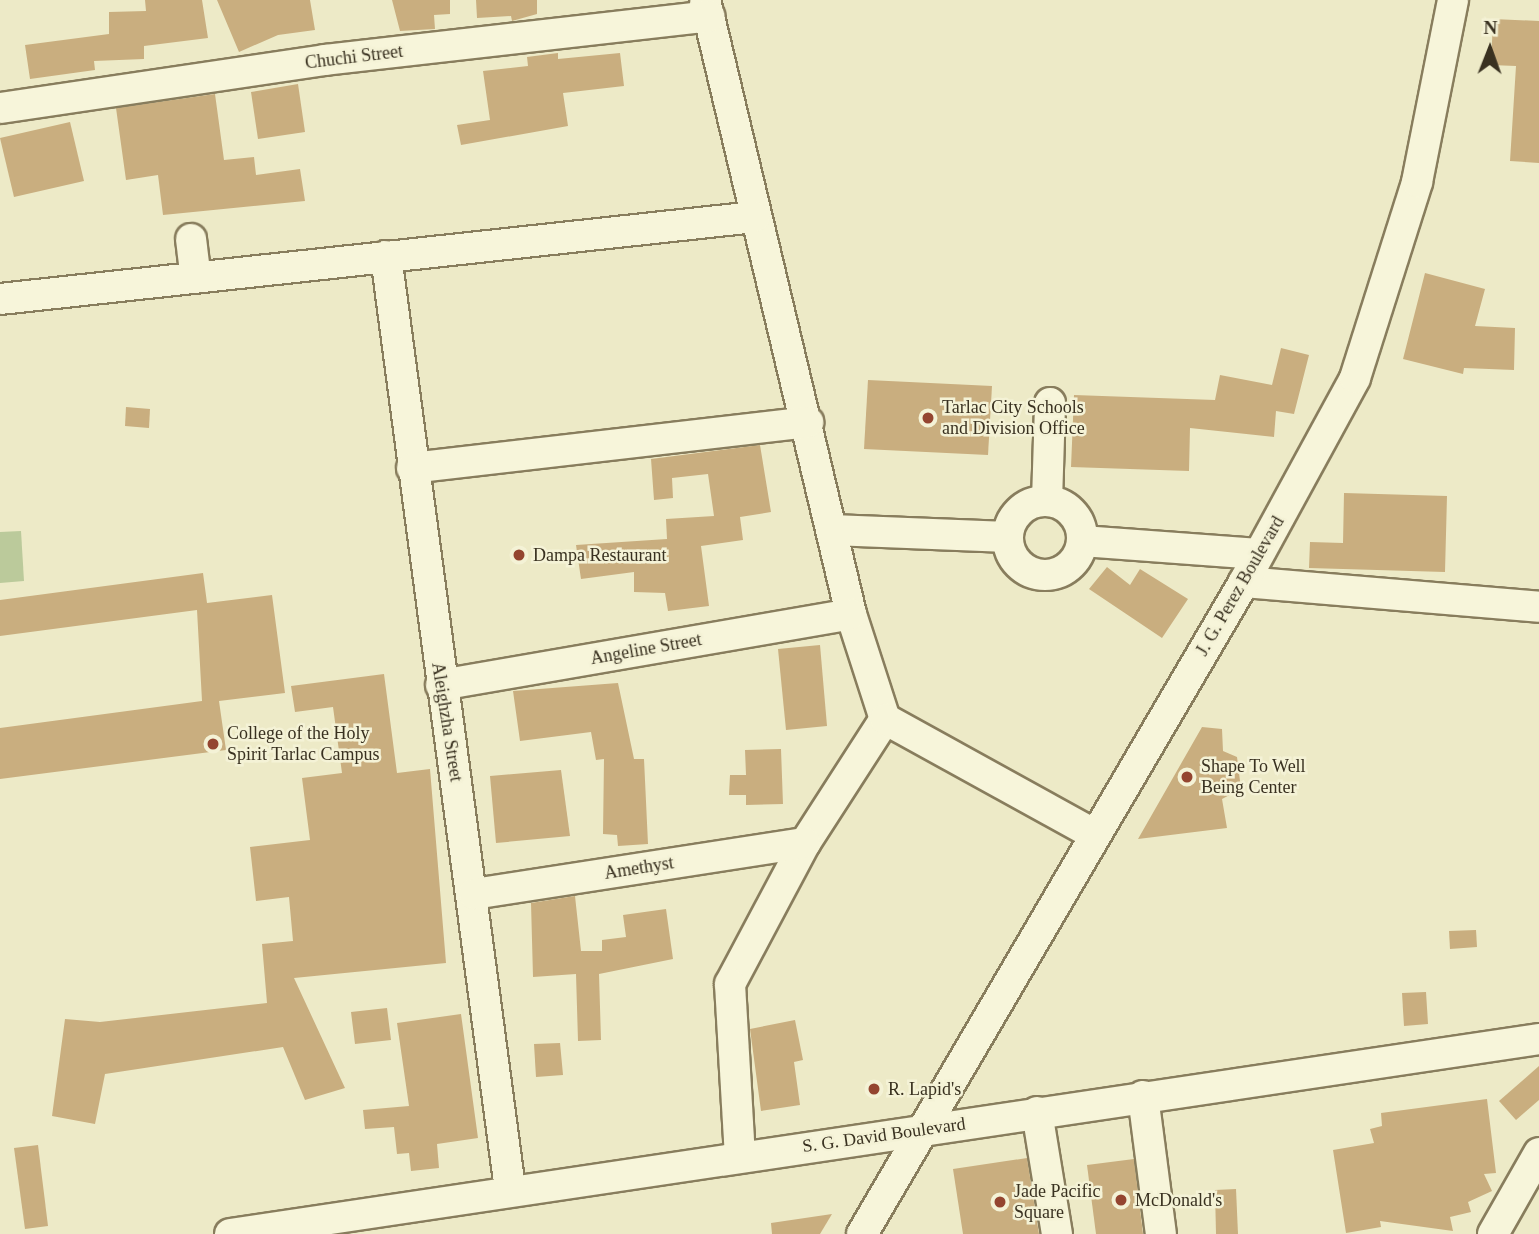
<!DOCTYPE html>
<style>
body{margin:0}
#map{position:relative;width:1539px;height:1234px;overflow:hidden;background:#edeac7;font-family:Georgia,serif}
div>[style]{position:absolute}
[style*='--x']{left:calc(var(--x)*1px);top:calc(var(--y)*1px);width:calc(var(--w)*1px);rotate:calc(var(--a)*1deg)}
.green>*{inset:0;background:#bbca9b}
.building>*{inset:0;background:#c9ae7f}
.roads{filter:drop-shadow(2px 0 #887d5d) drop-shadow(-2px 0 #887d5d) drop-shadow(0 2px #887d5d) drop-shadow(0 -2px #887d5d)}
.minor>*{height:30px;margin:-15px;padding:0 15px;transform-origin:15px;border-radius:15px;background:#f7f5da}
.minor>.ring{margin:-15px;padding:0;box-sizing:content-box;background:none;border:30px solid #f7f5da;border-radius:50%}
.dots>*{width:19px;height:19px;translate:-50% -50%;box-sizing:border-box;border:4px solid #f4f2d6;border-radius:50%}
span{translate:-50% -50%;white-space:nowrap;text-align:center;line-height:1.15;-webkit-text-stroke:5px #f4f2d6;paint-order:stroke}
.street-label{font-size:18px;color:#393120}
.poi-label{font-size:18px;color:#393120}
.left{translate:0 -50%;text-align:left}
.north{position:absolute;left:1455px;top:14px;width:70px;height:70px;-webkit-text-stroke:5px #f4f2d6;paint-order:stroke;rotate:1deg;font-size:19px;font-weight:700;line-height:28px;text-align:center;color:#393120}
.north::after{content:'';display:block;margin:auto;width:24px;height:32px;background:#393120;clip-path:polygon(50% 0,100% 100%,50% 72%,0 100%)}
</style>
<div id="map">
<div class="green">
<i style="clip-path:polygon(21px 531px,24px 581px,0 583px,0 532px)"></i>
</div>
<div class="building">
<i style="clip-path:polygon(145px 0,202px 0,208px 38px,144px 46px,144px 59px,94px 61px,95px 70px,30px 79px,25px 45px,109px 34px,109px 12px,146px 11px)"></i>
<i style="clip-path:polygon(217px 0,310px 0,315px 30px,278px 35px,239px 52px)"></i>
<i style="clip-path:polygon(392px 0,450px 0,450px 14px,434px 15px,435px 29px,400px 31px)"></i>
<i style="clip-path:polygon(476px 0,537px 0,537px 14px,512px 21px,511px 16px,477px 18px)"></i>
<i style="clip-path:polygon(1493px 19px,1539px 21px,1539px 163px,1510px 161px,1516px 66px,1491px 65px)"></i>
<i style="clip-path:polygon(558px 53px,558px 59px,620px 53px,624px 86px,563px 93px,568px 126px,461px 145px,457px 125px,490px 120px,483px 71px,528px 66px,527px 57px)"></i>
<i style="clip-path:polygon(298px 84px,305px 132px,258px 139px,251px 92px)"></i>
<i style="clip-path:polygon(215px 94px,224px 160px,254px 157px,256px 175px,300px 169px,305px 201px,163px 215px,158px 175px,126px 180px,116px 108px)"></i>
<i style="clip-path:polygon(70px 122px,84px 181px,14px 197px,0 138px)"></i>
<i style="clip-path:polygon(1425px 273px,1485px 289px,1475px 326px,1515px 328px,1514px 370px,1464px 368px,1463px 374px,1403px 359px)"></i>
<i style="clip-path:polygon(1281px 348px,1309px 355px,1294px 414px,1276px 411px,1274px 437px,1190px 428px,1189px 471px,1071px 467px,1074px 395px,1215px 400px,1220px 375px,1272px 385px)"></i>
<i style="clip-path:polygon(868px 380px,992px 386px,988px 455px,864px 449px)"></i>
<i style="clip-path:polygon(126px 407px,150px 409px,149px 428px,125px 426px)"></i>
<i style="clip-path:polygon(760px 445px,771px 512px,740px 517px,743px 540px,701px 546px,709px 606px,668px 611px,665px 593px,634px 592px,634px 572px,581px 579px,576px 545px,667px 539px,666px 519px,714px 516px,708px 474px,672px 478px,673px 498px,654px 500px,651px 459px)"></i>
<i style="clip-path:polygon(1344px 493px,1447px 496px,1445px 572px,1309px 568px,1310px 542px,1343px 543px)"></i>
<i style="clip-path:polygon(1107px 567px,1130px 585px,1140px 569px,1188px 599px,1162px 638px,1089px 589px)"></i>
<i style="clip-path:polygon(203px 573px,207px 603px,272px 595px,285px 693px,219px 701px,226px 750px,0 779px,0 728px,202px 701px,197px 610px,0 636px,0 600px)"></i>
<i style="clip-path:polygon(820px 645px,827px 726px,786px 730px,778px 649px)"></i>
<i style="clip-path:polygon(384px 674px,397px 773px,430px 769px,446px 963px,294px 978px,345px 1088px,305px 1100px,283px 1047px,105px 1074px,95px 1124px,52px 1116px,65px 1019px,100px 1022px,267px 1003px,262px 944px,293px 941px,289px 897px,256px 901px,250px 847px,310px 840px,302px 778px,342px 773px,333px 707px,295px 712px,291px 686px)"></i>
<i style="clip-path:polygon(618px 683px,634px 759px,644px 759px,648px 844px,618px 846px,617px 835px,603px 834px,604px 759px,596px 760px,591px 732px,520px 741px,513px 691px)"></i>
<i style="clip-path:polygon(1202px 727px,1222px 729px,1223px 751px,1237px 757px,1241px 789px,1222px 799px,1227px 828px,1138px 839px)"></i>
<i style="clip-path:polygon(781px 749px,783px 804px,746px 805px,746px 795px,729px 795px,730px 775px,746px 775px,745px 750px)"></i>
<i style="clip-path:polygon(561px 770px,570px 836px,496px 843px,490px 776px)"></i>
<i style="clip-path:polygon(575px 896px,581px 951px,602px 951px,602px 940px,626px 937px,623px 915px,666px 909px,673px 959px,599px 974px,601px 1040px,578px 1041px,576px 974px,533px 977px,531px 903px)"></i>
<i style="clip-path:polygon(1476px 930px,1477px 947px,1450px 949px,1449px 931px)"></i>
<i style="clip-path:polygon(1426px 992px,1428px 1024px,1404px 1026px,1402px 993px)"></i>
<i style="clip-path:polygon(387px 1008px,391px 1040px,355px 1044px,351px 1012px)"></i>
<i style="clip-path:polygon(461px 1014px,478px 1138px,437px 1144px,439px 1168px,411px 1171px,409px 1153px,397px 1154px,394px 1127px,365px 1129px,363px 1110px,409px 1106px,397px 1023px)"></i>
<i style="clip-path:polygon(795px 1020px,803px 1060px,794px 1062px,800px 1105px,761px 1111px,750px 1029px)"></i>
<i style="clip-path:polygon(560px 1043px,563px 1075px,536px 1077px,534px 1044px)"></i>
<i style="clip-path:polygon(1539px 1066px,1539px 1100px,1516px 1120px,1499px 1101px)"></i>
<i style="clip-path:polygon(1487px 1099px,1496px 1173px,1484px 1174px,1492px 1191px,1468px 1202px,1471px 1212px,1450px 1217px,1453px 1231px,1380px 1221px,1381px 1227px,1346px 1233px,1333px 1150px,1374px 1143px,1370px 1129px,1382px 1126px,1381px 1113px)"></i>
<i style="clip-path:polygon(38px 1145px,48px 1226px,25px 1229px,14px 1148px)"></i>
<i style="clip-path:polygon(1027px 1158px,1039px 1234px,963px 1234px,953px 1169px)"></i>
<i style="clip-path:polygon(1134px 1159px,1143px 1234px,1096px 1234px,1087px 1165px)"></i>
<i style="clip-path:polygon(1236px 1189px,1238px 1234px,1216px 1234px,1215px 1190px)"></i>
<i style="clip-path:polygon(832px 1214px,820px 1234px,772px 1234px,771px 1223px)"></i>
</div>
<div class="roads">
<div class="minor">
<i style="--x:705;--y:0;--w:631;--a:76.62"></i>
<i style="--x:851;--y:614;--w:110;--a:72.1"></i>
<i style="--x:885;--y:719;--w:148;--a:122.8"></i>
<i style="--x:805;--y:843;--w:160;--a:118"></i>
<i style="--x:730;--y:984;--w:172;--a:86.7"></i>
<i style="--x:0;--y:108;--w:329;--a:-8.4"></i>
<i style="--x:325;--y:60;--w:387;--a:-6.5"></i>
<i style="--x:191;--y:239;--w:38;--a:83"></i>
<i style="--x:386;--y:256;--w:941;--a:82.43"></i>
<i style="--x:0;--y:299;--w:759;--a:-6.2"></i>
<i style="--x:412;--y:468;--w:399;--a:-6.6"></i>
<i style="--x:1047;--y:501;--w:98;--a:-88.2"></i>
<i class="ring" style="left:1008px;top:501px;width:44px;height:44px"></i>
<i style="--x:832;--y:530;--w:176;--a:2.3"></i>
<i style="--x:1082;--y:541;--w:177;--a:4.2"></i>
<i style="--x:1244;--y:582;--w:296;--a:4.8"></i>
<i style="--x:441;--y:685;--w:416;--a:-9.8"></i>
<i style="--x:885;--y:719;--w:240;--a:28.9"></i>
<i style="--x:474;--y:894;--w:335;--a:-8.8"></i>
<i style="--x:1143;--y:1096;--w:139;--a:82.6"></i>
<i style="--x:1037;--y:1112;--w:124;--a:80.7"></i>
<i style="--x:230;--y:1234;--w:1323;--a:-8.47"></i>
<i style="--x:862;--y:1234;--w:756;--a:-59.63"></i>
<i style="--x:1244;--y:582;--w:232;--a:-61.4"></i>
<i style="--x:1355;--y:378;--w:206;--a:-72.4"></i>
<i style="--x:1417;--y:182;--w:186;--a:-78.8"></i>
<i style="--x:1493;--y:1234;--w:93;--a:-60.4"></i>
</div>
</div>
<div class="dots">
<i style="left:928px;top:418px;background:#944530"></i>
<i style="left:519px;top:555px;background:#944530"></i>
<i style="left:213px;top:744px;background:#944530"></i>
<i style="left:1187px;top:777px;background:#944530"></i>
<i style="left:874px;top:1089px;background:#944530"></i>
<i style="left:1121px;top:1200px;background:#944530"></i>
<i style="left:1000px;top:1202px;background:#944530"></i>
</div>
<div class="street-label">
<span style="left:354px;top:57px;rotate:-7deg">Chuchi Street</span>
<span style="left:1240px;top:586px;rotate:-60deg">J. G. Perez Boulevard</span>
<span style="left:646px;top:649px;rotate:-10deg">Angeline Street</span>
<span style="left:447px;top:722px;rotate:81deg">Aleighzha Street</span>
<span style="left:639px;top:868px;rotate:-9deg">Amethyst</span>
<span style="left:884px;top:1135px;rotate:-8deg">S. G. David Boulevard</span>
</div>
<div class="poi-label">
<span class="left" style="left:942px;top:418px">Tarlac City Schools<br>and Division Office</span>
<span class="left" style="left:533px;top:555px">Dampa Restaurant</span>
<span class="left" style="left:227px;top:744px">College of the Holy<br>Spirit Tarlac Campus</span>
<span class="left" style="left:1201px;top:777px">Shape To Well<br>Being Center</span>
<span class="left" style="left:888px;top:1089px">R. Lapid's</span>
<span class="left" style="left:1014px;top:1202px">Jade Pacific<br>Square</span>
<span class="left" style="left:1135px;top:1200px">McDonald's</span>
</div>
<div class="north">N</div>
</div>
